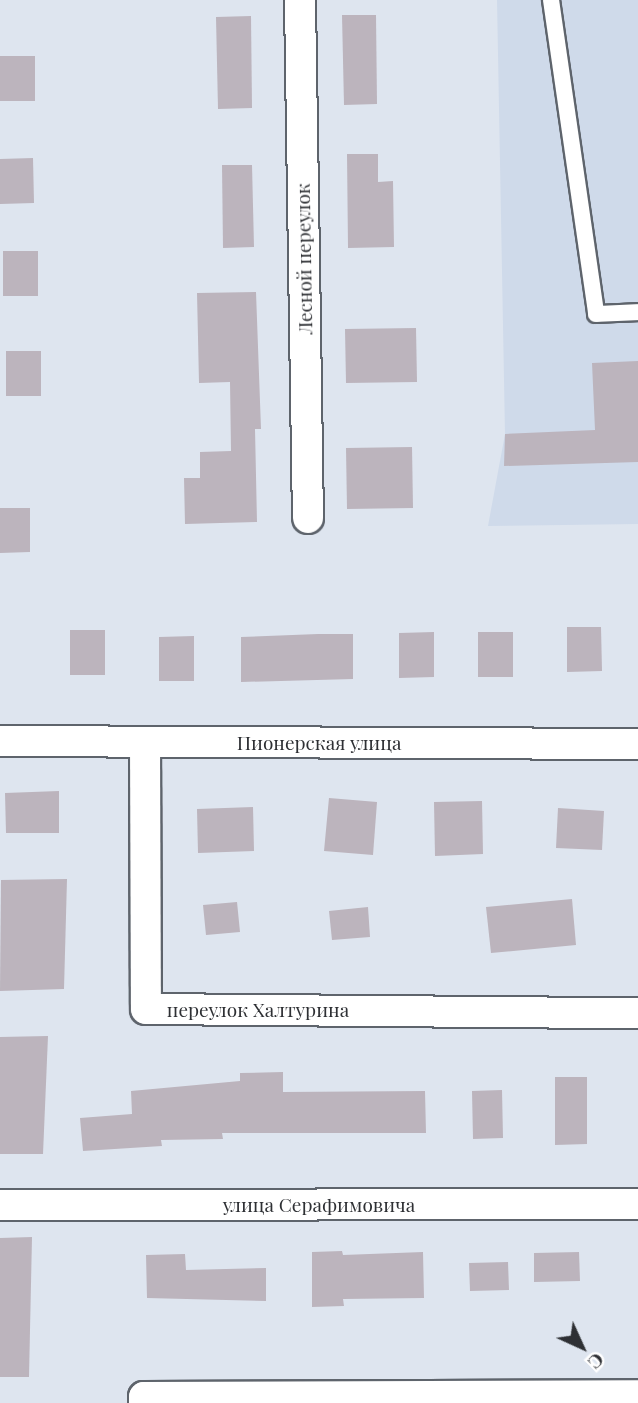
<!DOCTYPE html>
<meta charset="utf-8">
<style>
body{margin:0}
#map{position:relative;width:638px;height:1403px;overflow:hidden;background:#dee5ef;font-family:"Playfair Display",serif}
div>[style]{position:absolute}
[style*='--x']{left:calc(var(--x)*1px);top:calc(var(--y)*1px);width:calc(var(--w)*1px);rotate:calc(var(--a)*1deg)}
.built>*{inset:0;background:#cfdaea}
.building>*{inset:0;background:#bcb4bd}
.roads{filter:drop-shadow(2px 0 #5e646c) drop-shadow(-2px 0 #5e646c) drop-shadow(0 2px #5e646c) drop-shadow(0 -2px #5e646c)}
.lane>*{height:16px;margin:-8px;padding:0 8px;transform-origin:8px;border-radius:8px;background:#fff}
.street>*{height:30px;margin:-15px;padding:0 15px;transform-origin:15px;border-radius:15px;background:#fff}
span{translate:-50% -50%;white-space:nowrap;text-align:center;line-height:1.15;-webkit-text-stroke:7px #fff;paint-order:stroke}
.street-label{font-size:19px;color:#2e3034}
.north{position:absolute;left:547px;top:1312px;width:70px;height:70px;-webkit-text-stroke:5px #fff;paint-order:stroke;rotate:135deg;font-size:19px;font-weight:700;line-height:28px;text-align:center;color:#2e3034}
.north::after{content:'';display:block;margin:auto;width:24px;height:32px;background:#2e3034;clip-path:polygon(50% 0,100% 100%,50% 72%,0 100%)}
</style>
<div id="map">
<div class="built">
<i style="clip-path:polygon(497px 0,638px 0,638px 524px,488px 526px,505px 434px)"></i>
</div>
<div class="building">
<i style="clip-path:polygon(342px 15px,376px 15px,377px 104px,344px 105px)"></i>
<i style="clip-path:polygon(251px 16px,252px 108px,218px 109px,216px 17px)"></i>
<i style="clip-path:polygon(0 56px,35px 56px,35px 101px,0 101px)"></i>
<i style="clip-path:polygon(347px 154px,378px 154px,378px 182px,393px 181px,394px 247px,348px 248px)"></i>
<i style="clip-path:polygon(33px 158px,34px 203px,0 204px,0 159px)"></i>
<i style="clip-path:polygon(222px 165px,252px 165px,254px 247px,223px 248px)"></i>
<i style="clip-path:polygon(3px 251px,38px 251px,38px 296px,3px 296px)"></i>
<i style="clip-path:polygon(256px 292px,261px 429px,255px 429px,257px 522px,185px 524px,184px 478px,200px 478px,200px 452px,231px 451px,230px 382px,199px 383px,197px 293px)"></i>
<i style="clip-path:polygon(416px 328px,417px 382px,346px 383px,345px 329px)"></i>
<i style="clip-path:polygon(6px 351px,41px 351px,41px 396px,6px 396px)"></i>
<i style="clip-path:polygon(638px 361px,638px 462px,504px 466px,505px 434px,595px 430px,592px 363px)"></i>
<i style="clip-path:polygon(412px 447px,413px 508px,347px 509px,346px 448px)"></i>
<i style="clip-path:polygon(0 508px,30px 508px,30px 552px,0 553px)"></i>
<i style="clip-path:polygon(567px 627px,601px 627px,602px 671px,567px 672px)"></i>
<i style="clip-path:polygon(70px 630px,105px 630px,105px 675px,70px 675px)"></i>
<i style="clip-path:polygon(434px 632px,434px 677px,399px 678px,399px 633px)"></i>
<i style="clip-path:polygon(478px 632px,513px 632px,513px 677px,478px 677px)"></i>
<i style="clip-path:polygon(318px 634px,353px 634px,353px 679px,241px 682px,241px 637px)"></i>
<i style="clip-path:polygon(194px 636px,194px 681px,159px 681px,159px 637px)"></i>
<i style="clip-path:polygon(59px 791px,59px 833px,6px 833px,5px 793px)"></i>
<i style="clip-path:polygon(329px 798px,377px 802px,373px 855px,324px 851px)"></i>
<i style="clip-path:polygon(482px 801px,483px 854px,435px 856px,434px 802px)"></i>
<i style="clip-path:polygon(253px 807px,254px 851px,198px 853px,197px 809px)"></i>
<i style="clip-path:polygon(558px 808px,604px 811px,602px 850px,556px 848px)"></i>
<i style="clip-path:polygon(67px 879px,64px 989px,0 991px,1px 880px)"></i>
<i style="clip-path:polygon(572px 899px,576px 945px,491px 953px,486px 907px)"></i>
<i style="clip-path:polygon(237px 902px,240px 932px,206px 935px,203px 905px)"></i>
<i style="clip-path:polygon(368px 907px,370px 937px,332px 940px,329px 911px)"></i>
<i style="clip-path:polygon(48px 1036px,43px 1154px,0 1154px,0 1037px)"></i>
<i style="clip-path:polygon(283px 1072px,283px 1092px,425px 1091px,426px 1133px,222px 1133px,223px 1139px,161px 1140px,162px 1146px,83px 1151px,80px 1118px,132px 1114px,131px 1091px,240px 1081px,240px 1073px)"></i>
<i style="clip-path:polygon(555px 1077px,587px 1077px,587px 1144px,555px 1145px)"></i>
<i style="clip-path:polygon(502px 1090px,503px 1138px,473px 1139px,472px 1091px)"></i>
<i style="clip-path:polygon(32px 1237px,29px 1377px,0 1377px,0 1238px)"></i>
<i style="clip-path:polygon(342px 1251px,343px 1255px,423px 1252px,424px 1298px,343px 1299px,344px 1306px,312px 1307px,312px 1252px)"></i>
<i style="clip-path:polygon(579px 1252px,580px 1281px,534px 1282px,534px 1253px)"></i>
<i style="clip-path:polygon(185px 1254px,186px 1270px,266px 1268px,266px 1301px,147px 1298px,146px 1255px)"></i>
<i style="clip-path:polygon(508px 1262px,509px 1290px,470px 1291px,469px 1263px)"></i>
</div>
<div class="roads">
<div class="lane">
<i style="--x:551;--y:0;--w:317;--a:81.8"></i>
<i style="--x:596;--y:314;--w:42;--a:-2.7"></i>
</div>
<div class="street">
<i style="--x:300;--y:0;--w:518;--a:89.12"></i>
<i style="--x:0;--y:741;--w:638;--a:0.27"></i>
<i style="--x:145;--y:742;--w:267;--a:89.8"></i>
<i style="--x:146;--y:1009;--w:492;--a:0.5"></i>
<i style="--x:0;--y:1205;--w:638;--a:-0.09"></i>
<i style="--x:144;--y:1403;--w:6;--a:-90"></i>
<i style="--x:144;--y:1397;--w:494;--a:-0.2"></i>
</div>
</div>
<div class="street-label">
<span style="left:304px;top:259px;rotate:-91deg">Лесной переулок</span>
<span style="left:319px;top:743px">Пионерская улица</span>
<span style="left:258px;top:1010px">переулок Халтурина</span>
<span style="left:319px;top:1205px">улица Серафимовича</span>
</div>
<div class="north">С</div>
</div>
